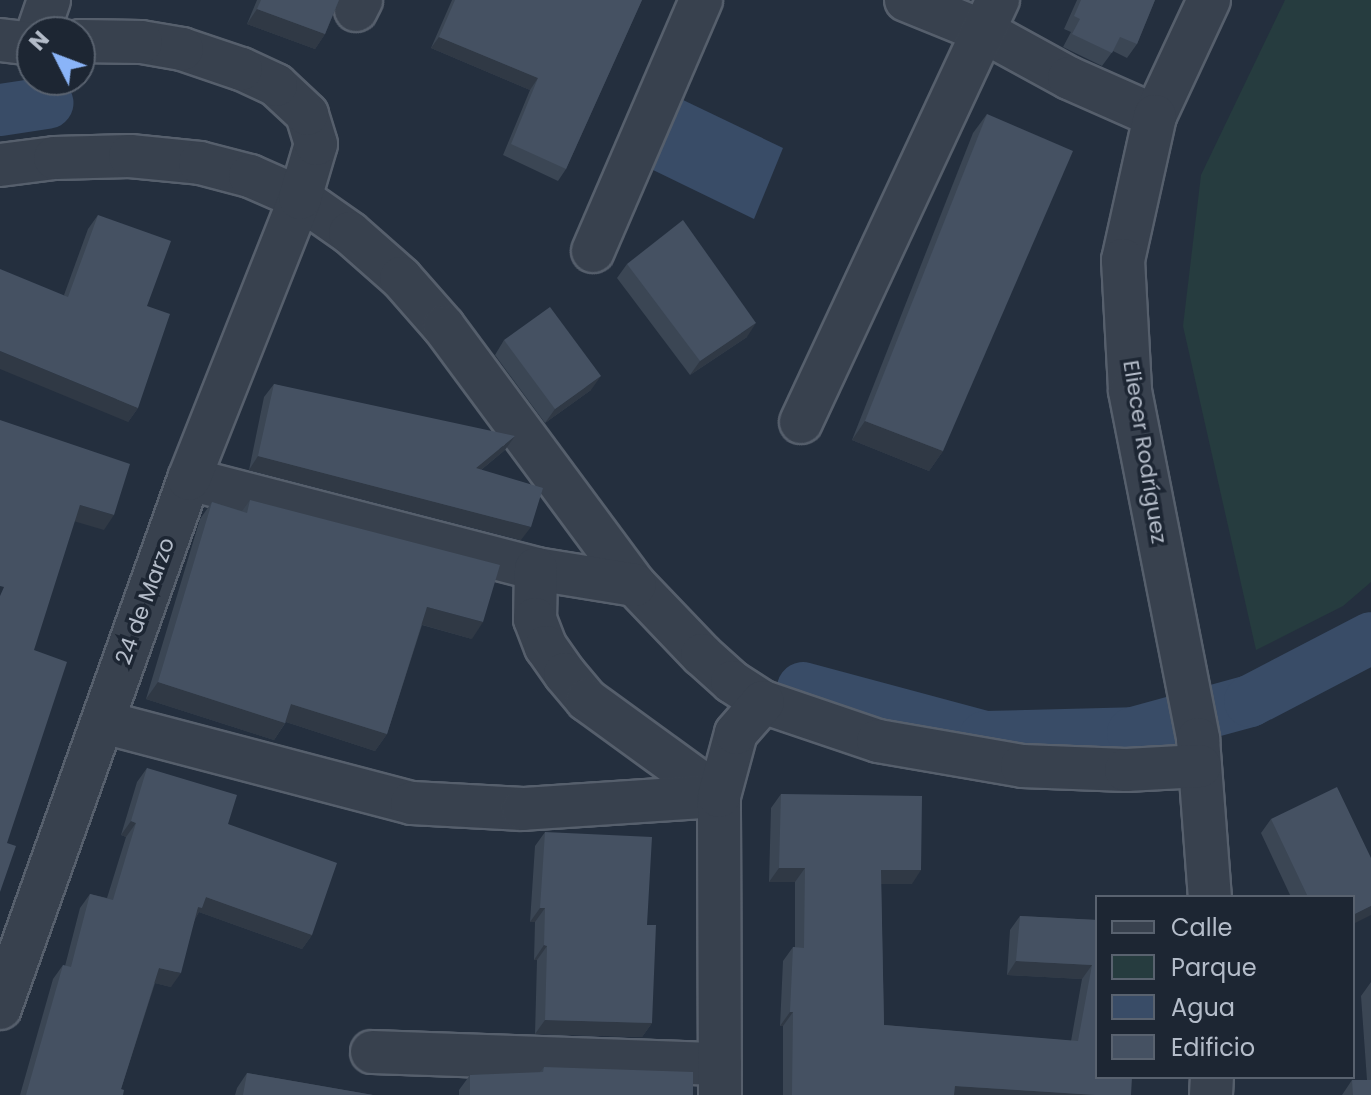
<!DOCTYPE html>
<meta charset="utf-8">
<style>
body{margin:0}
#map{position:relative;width:1371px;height:1095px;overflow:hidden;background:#242f3e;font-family:Poppins,sans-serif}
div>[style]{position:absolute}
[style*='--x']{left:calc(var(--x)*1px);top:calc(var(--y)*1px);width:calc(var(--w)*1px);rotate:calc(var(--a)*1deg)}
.green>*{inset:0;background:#263c3f}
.water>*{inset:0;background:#394c67}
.canal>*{height:52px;margin:-26px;padding:0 26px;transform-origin:26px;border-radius:26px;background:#394c67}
.roads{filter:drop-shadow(2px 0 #565f6c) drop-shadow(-2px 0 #565f6c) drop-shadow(0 2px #565f6c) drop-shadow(0 -2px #565f6c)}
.street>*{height:42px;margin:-21px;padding:0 21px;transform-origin:21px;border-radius:21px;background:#38414e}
.wall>*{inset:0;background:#3b4654}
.shaded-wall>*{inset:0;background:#303945}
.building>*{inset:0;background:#455162}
span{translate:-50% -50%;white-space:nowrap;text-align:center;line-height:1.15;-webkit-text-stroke:7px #1d2633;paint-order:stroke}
.street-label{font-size:22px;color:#b4bcc9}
.legend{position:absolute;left:1095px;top:895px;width:260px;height:184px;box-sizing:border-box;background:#1d2633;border:2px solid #59626f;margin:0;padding:10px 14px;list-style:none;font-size:24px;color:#b4bcc9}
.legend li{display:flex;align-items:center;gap:16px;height:40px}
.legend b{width:40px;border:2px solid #59626f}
.north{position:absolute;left:16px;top:16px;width:80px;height:80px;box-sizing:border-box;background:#1d2633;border:2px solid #59626f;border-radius:50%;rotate:312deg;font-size:22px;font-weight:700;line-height:32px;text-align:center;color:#b4bcc9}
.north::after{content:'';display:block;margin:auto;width:28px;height:36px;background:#8ab4f8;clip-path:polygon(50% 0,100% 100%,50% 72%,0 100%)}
</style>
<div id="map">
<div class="green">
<i style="clip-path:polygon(1285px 0,1371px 0,1371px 582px,1343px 606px,1256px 650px,1183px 326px,1201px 175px)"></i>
</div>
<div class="water">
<i style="clip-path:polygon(681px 99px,783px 148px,754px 219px,651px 169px)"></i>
</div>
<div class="canal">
<i style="--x:0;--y:110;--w:48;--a:-8.5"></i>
<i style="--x:803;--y:688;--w:188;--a:15.1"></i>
<i style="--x:985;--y:737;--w:148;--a:-1.5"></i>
<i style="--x:1133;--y:733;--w:121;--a:-15.3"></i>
<i style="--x:1250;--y:701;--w:136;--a:-27.5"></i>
</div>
<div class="roads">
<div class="street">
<i style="--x:906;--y:0;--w:85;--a:22.1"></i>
<i style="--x:985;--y:32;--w:96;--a:28.7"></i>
<i style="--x:1069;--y:78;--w:94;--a:23.8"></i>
<i style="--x:1209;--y:0;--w:128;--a:115"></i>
<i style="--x:1155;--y:116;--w:148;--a:102.5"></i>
<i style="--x:1123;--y:260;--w:131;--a:86.9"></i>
<i style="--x:1130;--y:391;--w:355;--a:78.9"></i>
<i style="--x:1198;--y:739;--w:158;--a:85.7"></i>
<i style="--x:356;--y:10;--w:11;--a:-63"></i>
<i style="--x:38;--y:32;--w:34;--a:-71"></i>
<i style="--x:0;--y:40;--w:32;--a:7"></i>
<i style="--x:0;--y:165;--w:55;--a:-7.3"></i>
<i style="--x:55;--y:158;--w:75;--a:-1.5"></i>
<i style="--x:130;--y:156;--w:70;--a:5.7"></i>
<i style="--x:200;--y:163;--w:52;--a:14.6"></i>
<i style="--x:250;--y:176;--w:55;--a:23.7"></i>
<i style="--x:300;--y:198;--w:61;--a:35"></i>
<i style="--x:350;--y:233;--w:68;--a:41.4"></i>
<i style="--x:401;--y:278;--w:65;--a:48.7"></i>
<i style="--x:444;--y:327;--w:321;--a:53.5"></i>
<i style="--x:635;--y:585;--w:97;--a:46.3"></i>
<i style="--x:702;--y:655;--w:40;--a:42"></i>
<i style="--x:732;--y:682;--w:37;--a:33"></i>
<i style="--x:763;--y:702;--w:121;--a:18.7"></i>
<i style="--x:878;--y:741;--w:146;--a:9.8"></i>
<i style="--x:1022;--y:766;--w:104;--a:2.2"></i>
<i style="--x:1126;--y:770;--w:74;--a:-3.1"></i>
<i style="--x:593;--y:251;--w:273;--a:-66.7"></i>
<i style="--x:801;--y:422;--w:466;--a:-65"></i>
<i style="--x:189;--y:479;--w:358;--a:14.5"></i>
<i style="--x:536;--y:569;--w:100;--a:9.2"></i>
<i style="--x:536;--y:569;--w:50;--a:91.1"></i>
<i style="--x:535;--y:619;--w:30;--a:69"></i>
<i style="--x:546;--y:647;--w:33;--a:55"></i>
<i style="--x:565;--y:674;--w:34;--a:50"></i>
<i style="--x:587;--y:700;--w:163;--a:36"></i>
<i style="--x:103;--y:722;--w:319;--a:14.7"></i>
<i style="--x:412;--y:803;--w:111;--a:3.1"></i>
<i style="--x:523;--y:809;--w:196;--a:-3.8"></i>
<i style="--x:0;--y:1008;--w:562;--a:-70.34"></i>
<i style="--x:189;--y:479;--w:302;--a:-68.4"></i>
<i style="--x:300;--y:198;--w:56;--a:-73.5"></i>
<i style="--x:316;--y:144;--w:31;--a:-107"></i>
<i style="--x:307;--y:114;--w:42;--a:-136.9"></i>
<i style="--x:276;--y:85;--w:38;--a:-155"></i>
<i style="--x:241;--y:69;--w:62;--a:-161.3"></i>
<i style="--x:182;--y:49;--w:42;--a:-170.3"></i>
<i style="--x:141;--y:42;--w:61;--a:-179.1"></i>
<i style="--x:372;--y:1052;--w:348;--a:2"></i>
<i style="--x:720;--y:1095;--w:299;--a:-90.2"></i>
<i style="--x:719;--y:796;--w:65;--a:-74.9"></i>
<i style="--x:736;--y:733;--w:41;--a:-48.9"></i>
<i style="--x:1211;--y:1095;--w:18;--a:-87"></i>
</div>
</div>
<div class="wall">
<i style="clip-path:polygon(257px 0,339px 0,325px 34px,315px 49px,247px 24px)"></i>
<i style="clip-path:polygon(452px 0,642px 0,566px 169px,558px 181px,503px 155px,530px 90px,431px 48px)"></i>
<i style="clip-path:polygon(1077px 0,1155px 0,1137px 44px,1127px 58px,1113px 51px,1102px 66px,1063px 47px,1071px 32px,1064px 29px)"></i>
<i style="clip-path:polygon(987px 114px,943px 451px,929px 471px,852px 440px,973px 133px)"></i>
<i style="clip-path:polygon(98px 215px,147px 306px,138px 408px,128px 422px,64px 295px,88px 229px)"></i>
<i style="clip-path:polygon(627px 264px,747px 337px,690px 375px,617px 278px)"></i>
<i style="clip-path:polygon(504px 340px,591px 390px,545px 423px,495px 355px)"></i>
<i style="clip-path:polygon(274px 384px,505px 450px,481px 470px,521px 540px,249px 470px,264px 397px)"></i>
<i style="clip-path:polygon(250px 500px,472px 639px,422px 625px,387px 734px,375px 751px,286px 722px,274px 740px,146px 699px,200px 519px,212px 502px,242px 511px)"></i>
<i style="clip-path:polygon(147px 768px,228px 824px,312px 935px,302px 949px,199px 912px,195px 919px,171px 987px,155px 983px,121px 1089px,123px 1095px,20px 1095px,53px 979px,63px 965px,65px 966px,80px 908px,90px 894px,107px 898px,126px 837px,121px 835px,137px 782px)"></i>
<i style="clip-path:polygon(781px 794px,912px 884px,881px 884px,884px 1025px,1071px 1041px,1082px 979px,1007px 975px,1010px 930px,1020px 916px,1097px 920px,1131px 1095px,783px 1095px,783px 1026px,780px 1026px,783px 961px,793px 947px,795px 947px,795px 882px,769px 882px,771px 808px)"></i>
<i style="clip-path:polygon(1271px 819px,1353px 897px,1291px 897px,1261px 833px)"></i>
<i style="clip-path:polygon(545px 832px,647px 925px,652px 1023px,642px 1037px,535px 1034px,537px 960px,534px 960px,535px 922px,530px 922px,535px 846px)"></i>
<i style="clip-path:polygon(1371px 982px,1371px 1095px,1342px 1095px,1352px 1080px,1367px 1080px,1361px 996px)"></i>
<i style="clip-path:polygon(544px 1067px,693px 1095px,459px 1095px,459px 1090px,470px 1075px,539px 1073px)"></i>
<i style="clip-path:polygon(247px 1073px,373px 1095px,383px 1095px,235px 1095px,237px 1088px)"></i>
</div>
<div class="shaded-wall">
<i style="clip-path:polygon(257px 9px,325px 34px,315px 49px,247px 24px)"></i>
<i style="clip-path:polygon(439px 37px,538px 78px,530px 90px,431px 48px)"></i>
<i style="clip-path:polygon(756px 323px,747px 337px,690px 375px,700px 361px)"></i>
<i style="clip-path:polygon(0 351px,138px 408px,128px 422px,0 369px)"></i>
<i style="clip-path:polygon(601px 376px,591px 390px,545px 423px,555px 409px)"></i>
<i style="clip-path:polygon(865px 421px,943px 451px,929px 471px,852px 440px)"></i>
<i style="clip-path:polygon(515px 436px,505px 450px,466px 482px,476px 468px)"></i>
<i style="clip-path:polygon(258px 456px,531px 527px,521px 540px,249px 470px)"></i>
<i style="clip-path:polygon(80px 505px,114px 515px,104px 530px,70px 520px)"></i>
<i style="clip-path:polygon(427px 607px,483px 622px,472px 639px,416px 623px)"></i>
<i style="clip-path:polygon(158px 682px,285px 723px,274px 740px,146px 699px)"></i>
<i style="clip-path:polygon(291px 704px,387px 734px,375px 751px,280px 720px)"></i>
<i style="clip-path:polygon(131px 821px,136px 823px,126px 837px,121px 835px)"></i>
<i style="clip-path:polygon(779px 868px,805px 868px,795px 882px,769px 882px)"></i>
<i style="clip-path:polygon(881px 870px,921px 870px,912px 884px,871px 884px)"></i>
<i style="clip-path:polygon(206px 897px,312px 935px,302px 949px,199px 912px,193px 922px,188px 921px)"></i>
<i style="clip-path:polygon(1371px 906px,1371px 915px,1353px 924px,1353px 915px)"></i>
<i style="clip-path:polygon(540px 908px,545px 908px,535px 922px,530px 922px)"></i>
<i style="clip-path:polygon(544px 945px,547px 946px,537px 960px,534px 960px)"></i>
<i style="clip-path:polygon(1016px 961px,1092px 965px,1082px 979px,1007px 975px)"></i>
<i style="clip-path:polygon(159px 968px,181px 973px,171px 987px,150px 982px)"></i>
<i style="clip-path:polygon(790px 1012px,793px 1012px,783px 1026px,780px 1026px)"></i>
<i style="clip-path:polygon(545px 1020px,652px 1023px,642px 1037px,535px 1034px)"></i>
<i style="clip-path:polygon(955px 1086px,1096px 1095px,948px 1095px)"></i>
</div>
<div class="building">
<i style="clip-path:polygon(261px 0,339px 0,325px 34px,257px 9px)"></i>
<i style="clip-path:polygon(455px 0,642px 0,566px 169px,511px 144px,538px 78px,439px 37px)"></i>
<i style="clip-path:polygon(1081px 0,1155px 0,1137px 44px,1120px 37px,1112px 53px,1072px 34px,1080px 19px,1074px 16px)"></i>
<i style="clip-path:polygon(987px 114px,1073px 151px,943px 451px,865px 421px)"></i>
<i style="clip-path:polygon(98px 215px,171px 241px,147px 306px,170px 314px,138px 408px,0 351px,0 269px,68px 297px)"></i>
<i style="clip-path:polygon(683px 220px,756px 323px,700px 361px,627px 264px)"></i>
<i style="clip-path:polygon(550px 307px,601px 376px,555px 409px,504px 340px)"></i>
<i style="clip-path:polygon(274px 384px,515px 436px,476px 468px,543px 488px,531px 527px,258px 456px)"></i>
<i style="clip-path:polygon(0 420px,130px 464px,114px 515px,80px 505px,34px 650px,67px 662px,7px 843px,16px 846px,0 892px,0 596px,4px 587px,0 586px)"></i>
<i style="clip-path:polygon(250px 500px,500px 565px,483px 622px,427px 607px,387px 734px,291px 704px,285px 723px,158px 682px,212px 502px,247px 513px)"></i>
<i style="clip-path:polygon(147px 768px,237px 795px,228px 824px,337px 863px,312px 935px,206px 897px,202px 908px,198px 907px,181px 973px,159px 968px,121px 1089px,124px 1090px,123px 1095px,26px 1095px,63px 965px,71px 967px,90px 894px,113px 900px,136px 823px,131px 821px)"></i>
<i style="clip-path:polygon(1337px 787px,1371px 858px,1371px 906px,1353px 915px,1353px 897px,1308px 897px,1271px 819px)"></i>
<i style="clip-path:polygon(781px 794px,922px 796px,921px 870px,881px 870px,884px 1025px,1078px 1041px,1092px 965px,1016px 961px,1020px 916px,1097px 920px,1097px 1077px,1132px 1077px,1131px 1095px,1096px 1095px,955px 1086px,954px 1095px,792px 1095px,793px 1012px,790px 1012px,793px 947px,804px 948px,805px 868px,779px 868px)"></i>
<i style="clip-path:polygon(545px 832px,652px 837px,647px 925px,656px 925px,652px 1023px,545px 1020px,547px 946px,544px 945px,545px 908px,540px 908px)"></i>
<i style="clip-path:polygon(544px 1067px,693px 1072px,693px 1095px,470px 1095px,470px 1075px,543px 1072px)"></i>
<i style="clip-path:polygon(247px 1073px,373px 1095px,383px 1095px,243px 1095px)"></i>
<i style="clip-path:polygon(1352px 1080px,1371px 1080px,1371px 1095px,1353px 1095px)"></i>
</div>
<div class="street-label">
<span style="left:1145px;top:452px;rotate:81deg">Eliecer Rodríguez</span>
<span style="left:145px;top:601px;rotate:-70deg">24 de Marzo</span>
</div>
<ul class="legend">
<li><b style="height:10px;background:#38414e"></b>Calle</li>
<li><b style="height:22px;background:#263c3f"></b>Parque</li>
<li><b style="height:22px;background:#394c67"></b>Agua</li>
<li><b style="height:22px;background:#455162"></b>Edificio</li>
</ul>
<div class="north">N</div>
</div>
